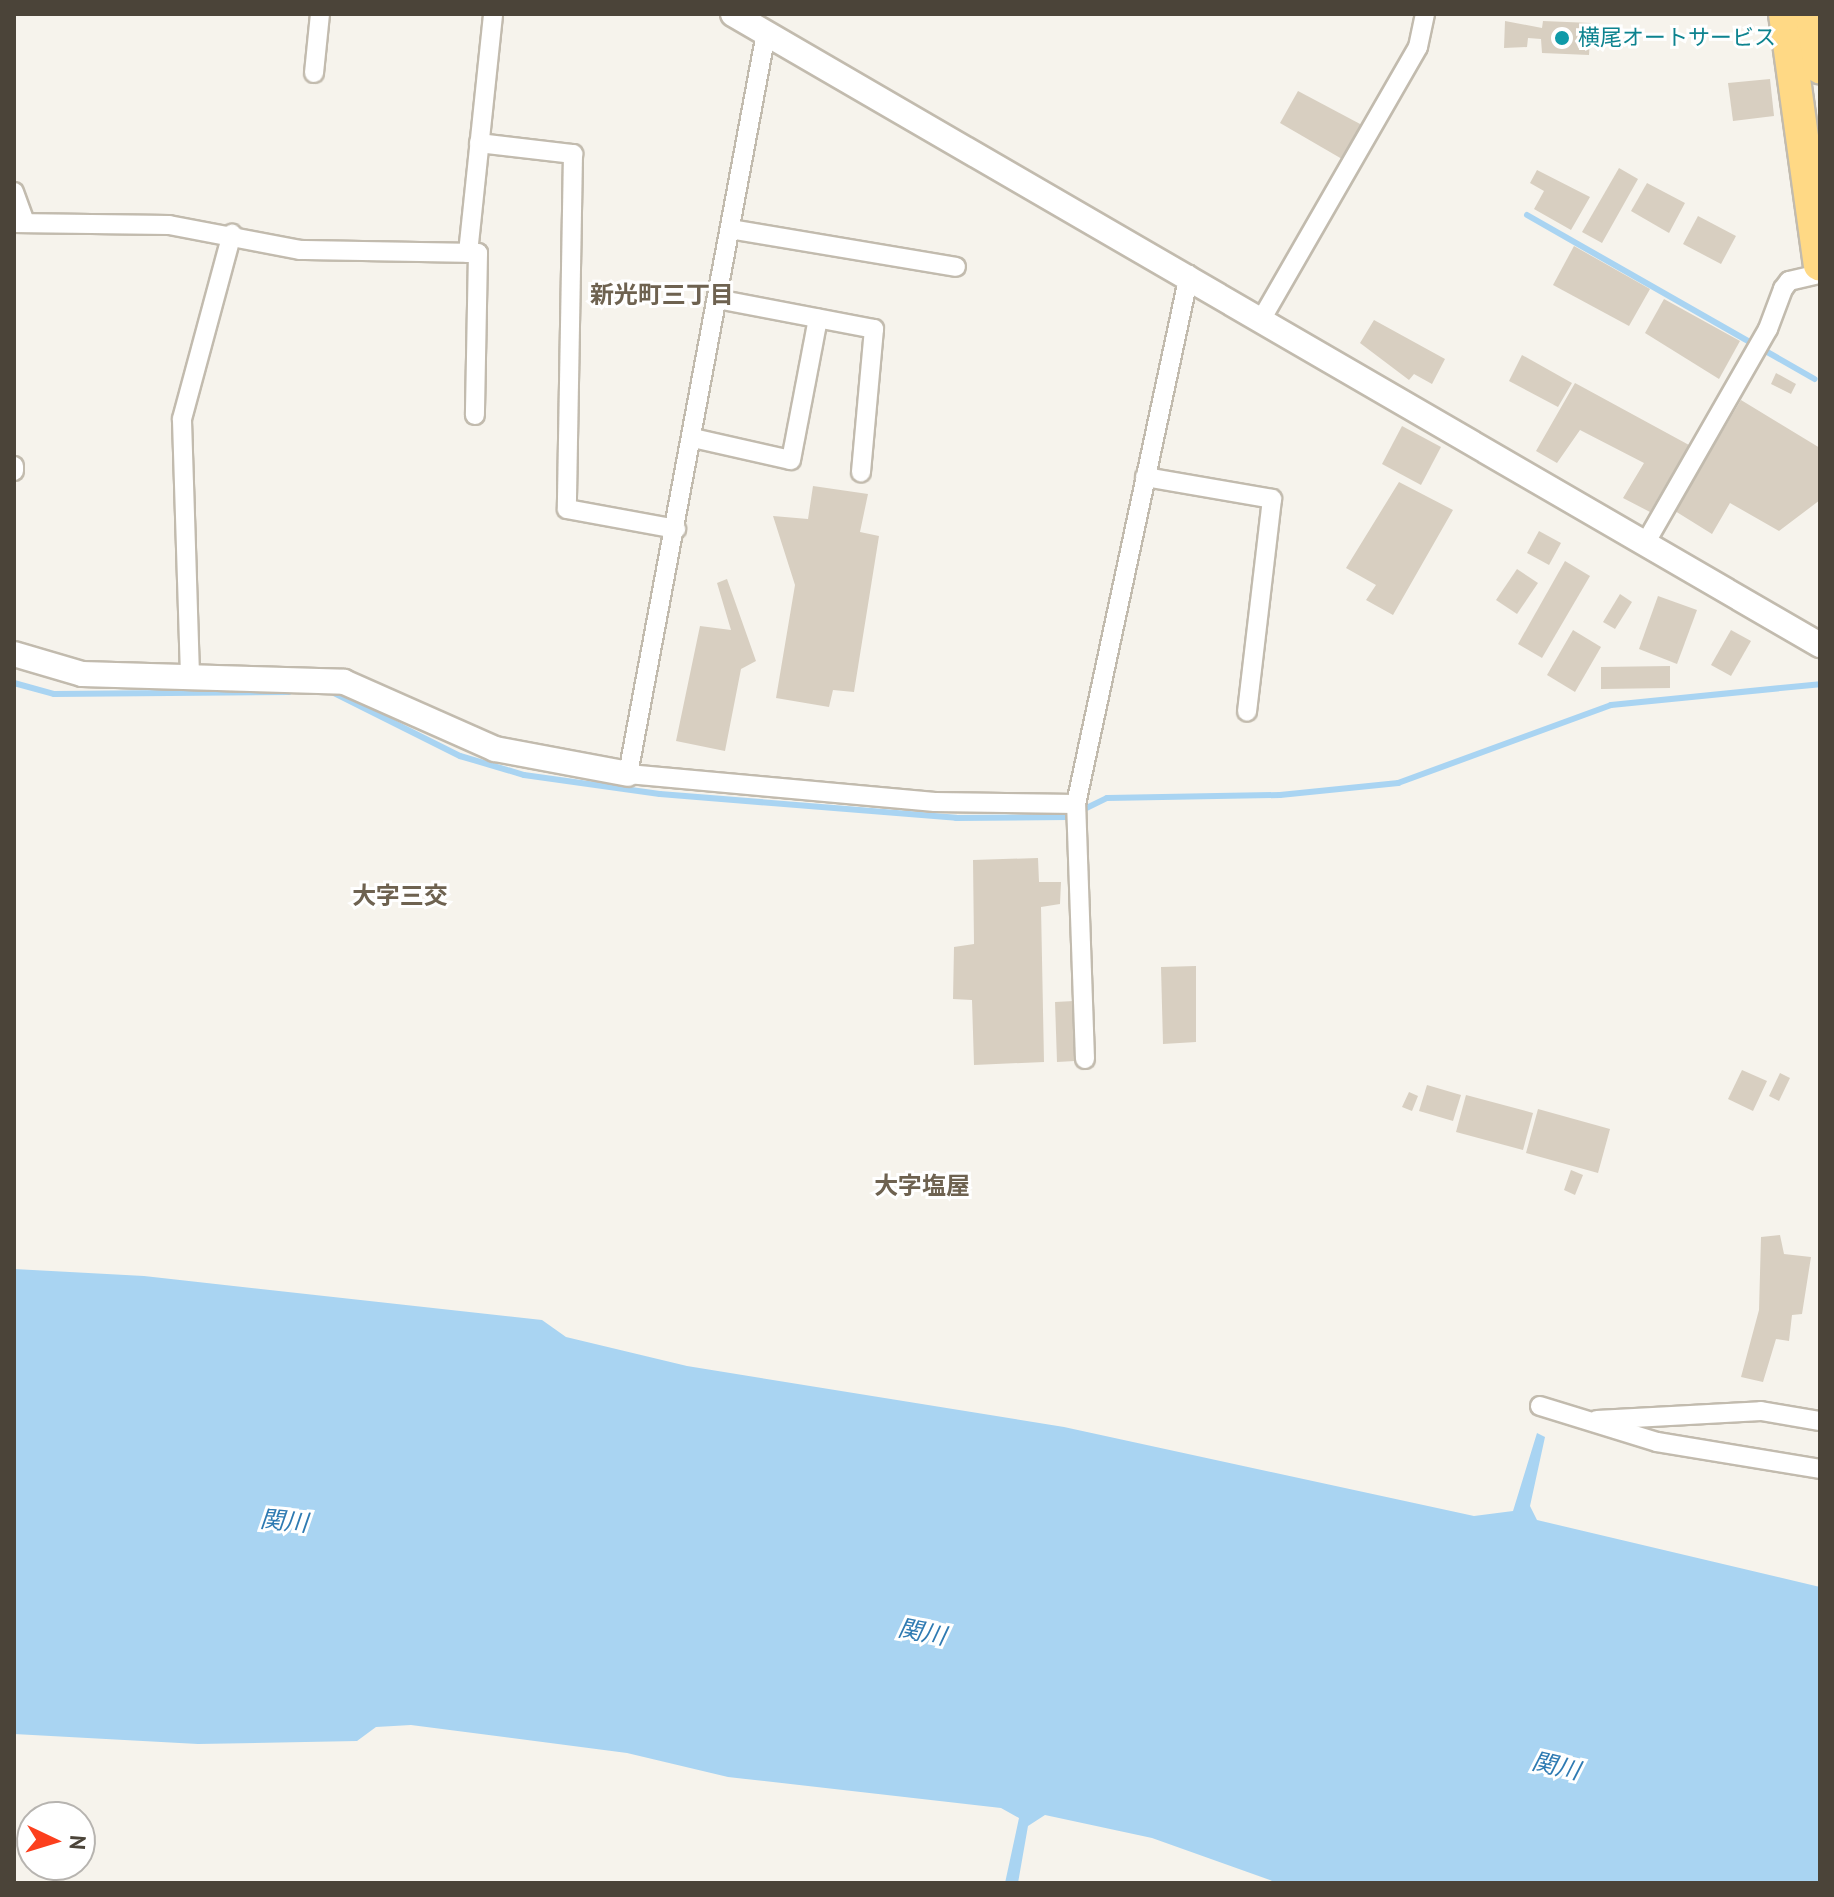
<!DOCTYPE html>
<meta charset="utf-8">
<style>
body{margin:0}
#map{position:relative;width:1834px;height:1897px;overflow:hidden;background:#f6f3ec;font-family:"PT Sans","Noto Sans JP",sans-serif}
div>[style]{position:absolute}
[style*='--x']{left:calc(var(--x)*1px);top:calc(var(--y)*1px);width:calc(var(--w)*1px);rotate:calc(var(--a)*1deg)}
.water>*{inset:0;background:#a9d4f2}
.stream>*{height:6px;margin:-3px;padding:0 3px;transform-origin:3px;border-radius:3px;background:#a9d4f2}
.building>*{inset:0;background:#d8cfc1}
.roads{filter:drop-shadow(2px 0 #c2bbae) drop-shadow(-2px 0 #c2bbae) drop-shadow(0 2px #c2bbae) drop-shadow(0 -2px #c2bbae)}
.minor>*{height:18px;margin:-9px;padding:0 9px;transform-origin:9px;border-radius:9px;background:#fff}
.tertiary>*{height:24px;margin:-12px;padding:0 12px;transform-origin:12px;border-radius:12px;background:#fff}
.trunk>*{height:32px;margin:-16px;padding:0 16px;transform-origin:16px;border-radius:16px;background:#ffd985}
.dots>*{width:22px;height:22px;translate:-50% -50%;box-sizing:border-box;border:4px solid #fff;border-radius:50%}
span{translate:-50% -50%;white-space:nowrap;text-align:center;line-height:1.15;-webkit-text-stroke:6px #fff;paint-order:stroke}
.culture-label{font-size:22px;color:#0d838f}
.left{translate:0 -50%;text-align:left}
.neighbourhood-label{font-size:24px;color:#6e6250;font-weight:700}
.water-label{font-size:24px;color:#2e7ab2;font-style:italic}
.frame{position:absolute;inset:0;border:16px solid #4b4439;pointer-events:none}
.north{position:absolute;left:16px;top:1801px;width:80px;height:80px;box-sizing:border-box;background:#fff;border:2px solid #b7b4b0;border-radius:50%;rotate:94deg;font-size:22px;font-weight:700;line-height:32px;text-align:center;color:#4b4439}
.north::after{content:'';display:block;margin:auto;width:28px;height:36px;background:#fc3f1d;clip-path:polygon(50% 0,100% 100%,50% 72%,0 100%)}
</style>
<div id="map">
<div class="water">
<i style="clip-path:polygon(14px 1269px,144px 1276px,542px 1320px,566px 1337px,687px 1366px,1064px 1427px,1474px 1516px,1513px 1511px,1537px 1433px,1545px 1437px,1530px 1506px,1537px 1520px,1820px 1587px,1820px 1883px,1278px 1883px,1152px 1838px,1045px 1815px,1028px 1826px,1018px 1883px,1005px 1883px,1019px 1818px,1001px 1808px,728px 1777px,627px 1753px,411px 1725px,376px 1727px,357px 1741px,198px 1744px,14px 1734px)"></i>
</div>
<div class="stream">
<i style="--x:1527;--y:215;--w:331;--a:29.7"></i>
<i style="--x:14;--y:683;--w:41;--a:15.4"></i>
<i style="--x:54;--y:694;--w:235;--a:-0.5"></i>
<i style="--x:332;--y:692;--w:143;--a:26.6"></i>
<i style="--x:460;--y:756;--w:67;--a:16.5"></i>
<i style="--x:524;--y:775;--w:137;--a:8"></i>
<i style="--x:660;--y:794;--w:297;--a:4.6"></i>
<i style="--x:956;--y:818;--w:112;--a:-0.5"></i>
<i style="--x:1068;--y:817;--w:43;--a:-26"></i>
<i style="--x:1107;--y:798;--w:173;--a:-1"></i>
<i style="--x:1280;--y:795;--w:119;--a:-5.8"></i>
<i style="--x:1398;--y:783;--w:227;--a:-20.1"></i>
<i style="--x:1611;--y:705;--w:210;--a:-5.7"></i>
</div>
<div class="building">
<i style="clip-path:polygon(1505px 21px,1542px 28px,1543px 21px,1591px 23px,1589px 55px,1542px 53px,1541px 39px,1528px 38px,1527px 47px,1504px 48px)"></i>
<i style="clip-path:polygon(1770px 79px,1774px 116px,1733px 121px,1728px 83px)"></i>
<i style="clip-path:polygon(1298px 91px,1362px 125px,1342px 159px,1280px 123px)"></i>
<i style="clip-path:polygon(1619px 168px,1638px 179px,1602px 243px,1582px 232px)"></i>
<i style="clip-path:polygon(1537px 170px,1590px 197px,1571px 230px,1534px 209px,1544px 191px,1530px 183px)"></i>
<i style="clip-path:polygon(1647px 183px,1685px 203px,1669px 233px,1631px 211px)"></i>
<i style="clip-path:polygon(1698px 216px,1736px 236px,1721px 264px,1683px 244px)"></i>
<i style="clip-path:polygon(1574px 246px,1650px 289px,1629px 326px,1553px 285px)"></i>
<i style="clip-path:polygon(1664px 299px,1740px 341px,1719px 379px,1645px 333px)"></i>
<i style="clip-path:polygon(1374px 320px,1445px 359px,1432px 384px,1414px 374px,1409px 380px,1360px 343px)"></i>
<i style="clip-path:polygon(1522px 355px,1572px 383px,1558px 407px,1509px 381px)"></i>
<i style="clip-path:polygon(1776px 373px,1796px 384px,1791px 394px,1771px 384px)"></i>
<i style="clip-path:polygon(1575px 383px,1689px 445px,1650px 512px,1623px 498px,1644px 463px,1580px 430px,1557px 463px,1536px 451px)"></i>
<i style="clip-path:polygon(1741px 400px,1820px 448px,1820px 500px,1779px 531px,1730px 503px,1712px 534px,1675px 511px)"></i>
<i style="clip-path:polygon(1402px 426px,1441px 447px,1421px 485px,1382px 464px)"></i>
<i style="clip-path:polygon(1399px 482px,1453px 510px,1393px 615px,1366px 600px,1376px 585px,1346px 568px)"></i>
<i style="clip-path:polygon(813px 486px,868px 494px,860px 532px,879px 536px,854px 692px,833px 690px,829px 707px,776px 698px,795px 585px,773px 516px,808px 519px)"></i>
<i style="clip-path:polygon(1539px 531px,1561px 543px,1549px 565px,1527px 553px)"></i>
<i style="clip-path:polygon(1565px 561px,1590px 576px,1542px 658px,1518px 644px)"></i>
<i style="clip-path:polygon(1517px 569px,1538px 583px,1517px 614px,1496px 600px)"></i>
<i style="clip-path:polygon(727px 579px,756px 661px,741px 669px,725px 751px,676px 741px,700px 626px,731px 630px,717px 583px)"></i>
<i style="clip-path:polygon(1620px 594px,1632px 602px,1615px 629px,1603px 622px)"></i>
<i style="clip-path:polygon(1658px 596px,1697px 610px,1677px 664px,1639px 649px)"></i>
<i style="clip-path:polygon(1573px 630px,1601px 647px,1575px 692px,1547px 675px)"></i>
<i style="clip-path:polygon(1731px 630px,1751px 641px,1731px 676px,1711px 665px)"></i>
<i style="clip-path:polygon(1670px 666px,1670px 688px,1601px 689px,1601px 667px)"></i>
<i style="clip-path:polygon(1038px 858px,1039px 882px,1061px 882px,1060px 904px,1041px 907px,1044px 1062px,974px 1065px,972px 1000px,953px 999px,954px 947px,974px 944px,973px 860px)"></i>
<i style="clip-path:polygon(1196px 966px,1196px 1042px,1163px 1044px,1161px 967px)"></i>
<i style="clip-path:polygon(1074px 1001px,1075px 1061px,1057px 1062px,1055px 1002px)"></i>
<i style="clip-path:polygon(1742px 1070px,1767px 1081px,1753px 1111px,1728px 1099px)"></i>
<i style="clip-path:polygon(1780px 1073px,1790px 1078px,1779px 1101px,1769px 1096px)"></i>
<i style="clip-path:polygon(1427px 1085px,1461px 1095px,1453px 1121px,1419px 1111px)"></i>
<i style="clip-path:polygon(1409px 1092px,1418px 1096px,1412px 1111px,1402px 1107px)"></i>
<i style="clip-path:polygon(1466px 1095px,1533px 1113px,1523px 1150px,1456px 1132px)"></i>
<i style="clip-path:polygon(1538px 1109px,1610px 1129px,1598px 1173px,1526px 1153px)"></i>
<i style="clip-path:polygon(1571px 1170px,1583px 1175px,1575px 1195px,1564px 1190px)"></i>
<i style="clip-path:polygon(1780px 1235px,1784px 1254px,1811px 1257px,1802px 1314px,1792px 1315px,1789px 1341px,1776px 1339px,1763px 1382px,1741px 1377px,1759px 1310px,1761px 1237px)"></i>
</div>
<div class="roads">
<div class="minor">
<i style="--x:766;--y:33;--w:754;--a:100.55"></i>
<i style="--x:628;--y:774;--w:308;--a:5.2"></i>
<i style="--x:935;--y:802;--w:141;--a:0.8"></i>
<i style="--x:314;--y:73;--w:59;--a:-84.2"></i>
<i style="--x:479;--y:143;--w:95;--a:6.7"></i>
<i style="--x:573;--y:154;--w:355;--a:91"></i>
<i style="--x:567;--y:509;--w:111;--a:10.4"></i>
<i style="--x:14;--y:192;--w:33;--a:70"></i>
<i style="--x:14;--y:223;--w:155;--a:0.7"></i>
<i style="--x:169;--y:225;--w:133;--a:10.8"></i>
<i style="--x:300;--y:250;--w:168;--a:1"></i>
<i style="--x:468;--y:253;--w:240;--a:-84"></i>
<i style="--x:730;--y:229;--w:229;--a:9.5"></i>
<i style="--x:468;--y:253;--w:10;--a:0"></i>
<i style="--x:478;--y:253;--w:162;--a:91.1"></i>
<i style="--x:717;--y:299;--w:160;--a:10.8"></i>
<i style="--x:874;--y:329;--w:144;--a:95.2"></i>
<i style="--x:1261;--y:320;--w:315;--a:-60.1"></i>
<i style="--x:1418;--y:47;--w:34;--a:-78"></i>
<i style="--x:693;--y:438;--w:100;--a:12.7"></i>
<i style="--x:791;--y:460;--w:144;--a:-79.2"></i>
<i style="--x:14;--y:466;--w:5;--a:90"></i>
<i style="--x:1145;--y:477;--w:129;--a:9.8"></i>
<i style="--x:1272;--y:499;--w:214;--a:96.7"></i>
<i style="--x:1646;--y:542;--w:245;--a:-60.2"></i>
<i style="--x:1768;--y:329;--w:43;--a:-69.4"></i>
<i style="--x:1783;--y:289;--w:10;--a:-53"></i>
<i style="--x:1789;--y:281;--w:32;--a:-13"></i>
<i style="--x:190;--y:675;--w:256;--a:-91.8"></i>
<i style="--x:182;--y:419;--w:192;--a:-74.9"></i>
<i style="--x:1085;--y:1059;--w:255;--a:-92"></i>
<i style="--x:1076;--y:804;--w:541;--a:-77.94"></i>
<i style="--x:1540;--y:1406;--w:122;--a:17.1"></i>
<i style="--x:1657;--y:1442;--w:165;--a:9.4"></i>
<i style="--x:1597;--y:1420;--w:164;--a:-3.1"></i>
<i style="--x:1761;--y:1411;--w:60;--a:9.6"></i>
</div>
<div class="tertiary">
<i style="--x:733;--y:14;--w:1257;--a:30.14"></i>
<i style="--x:14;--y:654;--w:71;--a:16.4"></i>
<i style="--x:82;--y:674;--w:262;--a:1.7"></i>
<i style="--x:344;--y:682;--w:165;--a:23.9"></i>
<i style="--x:495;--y:749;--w:135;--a:10.6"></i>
</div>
<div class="trunk">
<i style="--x:1785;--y:14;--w:253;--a:82.1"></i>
<i style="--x:1812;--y:14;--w:54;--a:81.4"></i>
</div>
</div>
<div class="dots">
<i style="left:1562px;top:38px;background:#0f9aa8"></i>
</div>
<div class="culture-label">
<span class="left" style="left:1578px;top:38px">横尾オートサービス</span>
</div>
<div class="neighbourhood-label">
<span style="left:662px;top:295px">新光町三丁目</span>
<span style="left:400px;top:896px">大字三交</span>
<span style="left:922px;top:1186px">大字塩屋</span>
</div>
<div class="water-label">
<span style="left:284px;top:1521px;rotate:5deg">関川</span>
<span style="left:922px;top:1632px;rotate:11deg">関川</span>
<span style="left:1556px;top:1766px;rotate:13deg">関川</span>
</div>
<div class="frame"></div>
<div class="north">N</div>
</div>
